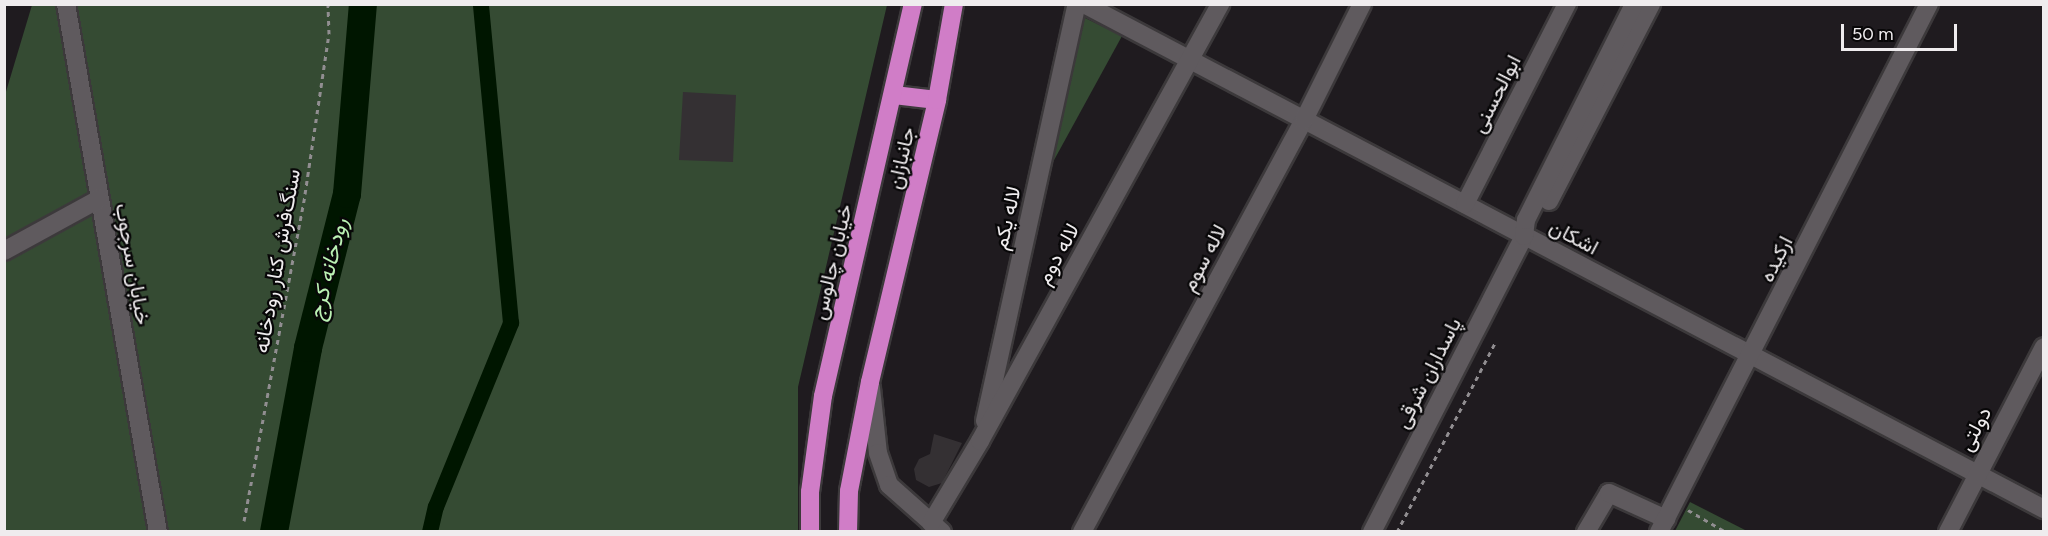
<!DOCTYPE html>
<meta charset="utf-8">
<style>
body{margin:0}
#map{position:relative;width:2048px;height:536px;overflow:hidden;background:#1f1b1f;font-family:Figtree,Vazirmatn,sans-serif}
div>[style]{position:absolute}
[style*='--x']{left:calc(var(--x)*1px);top:calc(var(--y)*1px);width:calc(var(--w)*1px);rotate:calc(var(--a)*1deg)}
.green>*{inset:0;background:#354b33}
.canal>*{height:16px;margin:-8px;padding:0 8px;transform-origin:8px;border-radius:8px;background:#001600}
.river>*{height:28px;margin:-14px;padding:0 14px;transform-origin:14px;border-radius:14px;background:#001600}
.building>*{inset:0;background:#343033}
.path>*{height:3px;margin-top:-1.5px;transform-origin:0;background:repeating-linear-gradient(90deg,#918e91 0 4.5px,transparent 0 9px)}
.roads{filter:drop-shadow(2px 0 #3c393b) drop-shadow(-2px 0 #3c393b) drop-shadow(0 2px #3c393b) drop-shadow(0 -2px #3c393b)}
.minor>*{height:18px;margin:-9px;padding:0 9px;transform-origin:9px;border-radius:9px;background:#5f5a5e}
.highway>*{height:18px;margin:-9px;padding:0 9px;transform-origin:9px;border-radius:9px;background:#d07dc7}
span{translate:-50% -50%;white-space:nowrap;text-align:center;line-height:1.15;-webkit-text-stroke:4.5px #080708;paint-order:stroke}
.street-label{font-size:21px;color:#efecee}
.water-label{font-size:22px;color:#bbf2b4;font-style:italic}
.frame{position:absolute;inset:0;border:6px solid #efecee;pointer-events:none}
.scale{position:absolute;left:1841px;top:24px;width:116px;height:27px;box-sizing:border-box;border:3px solid #efecee;border-top:0;padding-left:8px;font-size:18px;line-height:21px;white-space:nowrap;color:#efecee;-webkit-text-stroke:4px #080708;paint-order:stroke}
</style>
<div id="map">
<div class="green">
<i style="clip-path:polygon(32px 5px,887px 5px,798px 387px,798px 531px,5px 532px,5px 95px)"></i>
<i style="clip-path:polygon(1079px 15px,1122px 36px,1036px 193px)"></i>
<i style="clip-path:polygon(1690px 502px,1747px 531px,1675px 531px)"></i>
</div>
<div class="canal">
<i style="--x:430;--y:532;--w:26;--a:-77"></i>
<i style="--x:436;--y:507;--w:199;--a:-67.8"></i>
<i style="--x:511;--y:323;--w:320;--a:-95.4"></i>
</div>
<div class="river">
<i style="--x:274;--y:532;--w:187;--a:-79.5"></i>
<i style="--x:308;--y:348;--w:159;--a:-75.8"></i>
<i style="--x:347;--y:194;--w:191;--a:-85.2"></i>
</div>
<div class="building">
<i style="clip-path:polygon(683px 92px,736px 95px,733px 162px,679px 160px)"></i>
<i style="clip-path:polygon(934px 434px,962px 443px,942px 483px,929px 487px,916px 480px,914px 469px,919px 459px,930px 454px)"></i>
</div>
<div class="path">
<i style="--x:1688;--y:510;--w:44;--a:30.1"></i>
<i style="--x:244;--y:521;--w:333;--a:-79.4"></i>
<i style="--x:305;--y:194;--w:162;--a:-81.5"></i>
<i style="--x:329;--y:34;--w:30;--a:-92"></i>
<i style="--x:1397;--y:532;--w:215;--a:-62.6"></i>
</div>
<div class="roads">
<div class="minor">
<i style="--x:66;--y:4;--w:536;--a:80.12"></i>
<i style="--x:1084;--y:4;--w:1085;--a:27.75"></i>
<i style="--x:1549;--y:201;--w:222;--a:-62.6"></i>
<i style="--x:1465;--y:204;--w:225;--a:-63"></i>
<i style="--x:4;--y:251;--w:108;--a:-28.7"></i>
<i style="--x:871;--y:388;--w:65;--a:83.9"></i>
<i style="--x:878;--y:453;--w:34;--a:71"></i>
<i style="--x:889;--y:485;--w:71;--a:41.6"></i>
<i style="--x:985;--y:421;--w:427;--a:-77.6"></i>
<i style="--x:931;--y:523;--w:96;--a:-59.1"></i>
<i style="--x:980;--y:441;--w:499;--a:-61.2"></i>
<i style="--x:1082;--y:532;--w:468;--a:-61.7"></i>
<i style="--x:1304;--y:120;--w:130;--a:-63.4"></i>
<i style="--x:1372;--y:532;--w:333;--a:-62.8"></i>
<i style="--x:1524;--y:236;--w:16;--a:-83"></i>
<i style="--x:1526;--y:220;--w:241;--a:-63.4"></i>
<i style="--x:1586;--y:532;--w:45;--a:-59.5"></i>
<i style="--x:1609;--y:493;--w:63;--a:24.5"></i>
<i style="--x:1659;--y:532;--w:593;--a:-62.92"></i>
<i style="--x:1948;--y:532;--w:208;--a:-62.6"></i>
</div>
<div class="highway">
<i style="--x:894;--y:95;--w:43;--a:6.6"></i>
<i style="--x:810;--y:532;--w:40;--a:-90"></i>
<i style="--x:810;--y:492;--w:97;--a:-82.3"></i>
<i style="--x:823;--y:396;--w:402;--a:-77.1"></i>
<i style="--x:848;--y:532;--w:41;--a:-88.6"></i>
<i style="--x:849;--y:491;--w:111;--a:-79.1"></i>
<i style="--x:870;--y:382;--w:290;--a:-76.6"></i>
<i style="--x:937;--y:100;--w:97;--a:-80"></i>
</div>
</div>
<div class="street-label">
<span style="left:1496px;top:94px;rotate:-63deg">ابوالحسنی</span>
<span style="left:901px;top:158px;rotate:-77deg">جانبازان</span>
<span style="left:1007px;top:218px;rotate:-77deg">لاله یکم</span>
<span style="left:1574px;top:237px;rotate:28deg">اشکان</span>
<span style="left:1058px;top:254px;rotate:-61deg">لاله دوم</span>
<span style="left:1204px;top:258px;rotate:-62deg">لاله سوم</span>
<span style="left:1776px;top:259px;rotate:-63deg">ارکیده</span>
<span style="left:277px;top:261px;rotate:-80deg">سنگ‌فرش کنار رودخانه</span>
<span style="left:832px;top:262px;rotate:-77deg">خیابان چالوس</span>
<span style="left:133px;top:264px;rotate:80deg">خیابان سرجوب</span>
<span style="left:1428px;top:373px;rotate:-63deg">پاسداران شرقی</span>
<span style="left:1975px;top:429px;rotate:-62deg">دولتی</span>
</div>
<div class="water-label">
<span style="left:328px;top:269px;rotate:-76deg">رودخانه کرج</span>
</div>
<div class="frame"></div>
<div class="scale">50 m</div>
</div>
